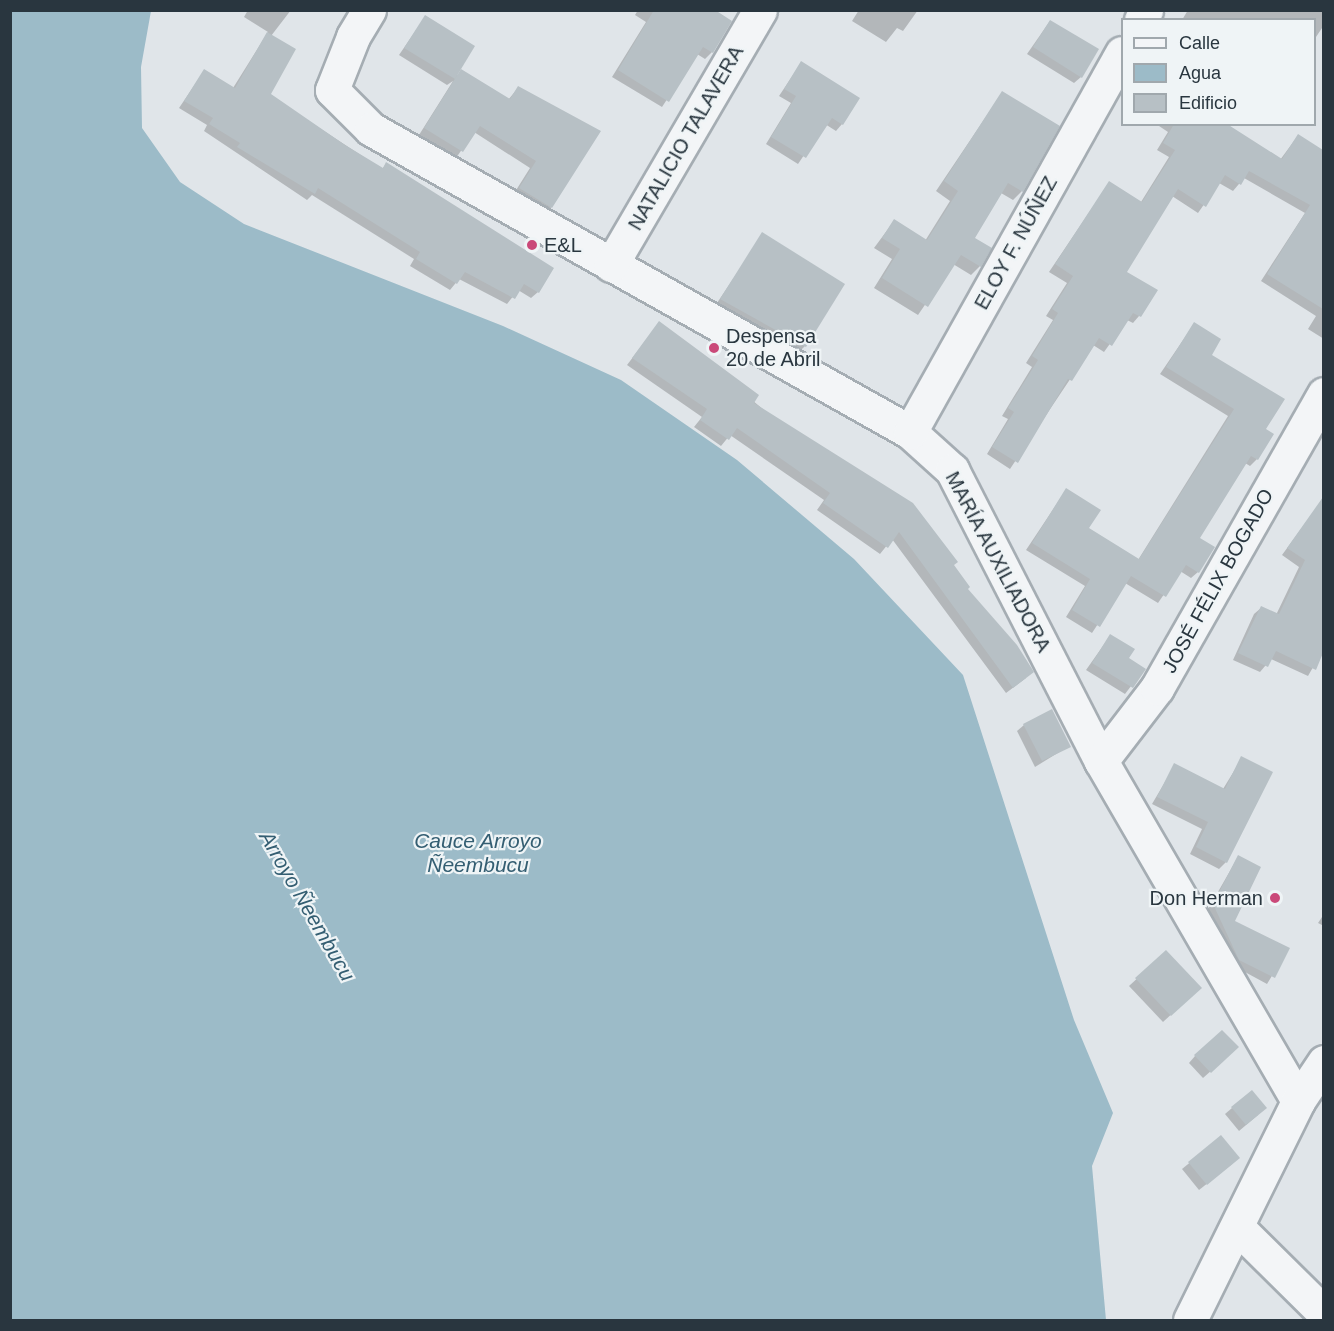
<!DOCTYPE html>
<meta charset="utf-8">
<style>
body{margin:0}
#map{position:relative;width:1334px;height:1331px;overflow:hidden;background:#e0e5e9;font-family:Arial,sans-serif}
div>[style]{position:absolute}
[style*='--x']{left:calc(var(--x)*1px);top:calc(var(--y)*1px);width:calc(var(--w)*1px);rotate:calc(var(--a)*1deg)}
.water>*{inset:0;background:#9cbbc8}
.shadow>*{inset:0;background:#0003}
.building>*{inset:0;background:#b7c0c5}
.roads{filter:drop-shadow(2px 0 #a5adb3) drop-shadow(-2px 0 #a5adb3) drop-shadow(0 2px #a5adb3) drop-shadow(0 -2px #a5adb3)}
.street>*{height:33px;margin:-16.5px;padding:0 16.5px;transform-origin:16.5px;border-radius:16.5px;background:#f3f5f7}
.dots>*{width:16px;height:16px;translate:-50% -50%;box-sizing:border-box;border:3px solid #eff4f6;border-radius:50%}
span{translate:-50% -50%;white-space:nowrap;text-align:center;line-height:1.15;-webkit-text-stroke:4.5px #eff4f6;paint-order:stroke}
.street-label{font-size:20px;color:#29363f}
.poi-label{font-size:20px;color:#29363f}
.left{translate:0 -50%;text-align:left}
.right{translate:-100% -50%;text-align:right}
.water-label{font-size:21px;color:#345e72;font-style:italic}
.frame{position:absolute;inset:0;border:12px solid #29363f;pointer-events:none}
.legend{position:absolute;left:1121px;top:18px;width:195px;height:108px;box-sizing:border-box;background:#eff4f6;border:2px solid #a0a8ad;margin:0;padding:8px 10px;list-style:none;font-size:18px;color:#29363f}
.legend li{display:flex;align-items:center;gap:12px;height:30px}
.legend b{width:30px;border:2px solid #a0a8ad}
</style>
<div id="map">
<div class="water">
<i style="clip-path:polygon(10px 11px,151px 11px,141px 67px,142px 128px,180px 182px,244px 224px,503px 326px,621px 380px,737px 460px,854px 559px,963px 675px,1074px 1020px,1113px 1113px,1092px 1166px,1106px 1320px,11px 1320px)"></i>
</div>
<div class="shadow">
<i style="clip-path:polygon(248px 10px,291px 10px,271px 36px,269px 95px,382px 169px,386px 164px,538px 292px,531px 298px,518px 290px,507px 304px,459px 279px,450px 290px,410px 266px,414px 259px,312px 195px,307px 200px,204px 131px,207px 125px,179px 108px,204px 71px,233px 88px,268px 32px,244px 17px)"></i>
<i style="clip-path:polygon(638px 10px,712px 10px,712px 52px,705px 59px,697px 54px,662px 107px,612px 77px,646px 22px,635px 15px)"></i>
<i style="clip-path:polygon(859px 10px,918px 10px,903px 31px,897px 28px,886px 42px,852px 21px)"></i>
<i style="clip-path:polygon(1188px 10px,1324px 10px,1324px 25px,1314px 40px,1314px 20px,1182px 20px)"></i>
<i style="clip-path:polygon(425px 17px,456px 74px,508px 100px,518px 88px,551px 208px,545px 214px,513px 195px,530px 168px,474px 132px,456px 158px,419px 135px,453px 81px,447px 85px,399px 55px)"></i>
<i style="clip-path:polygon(1050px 21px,1081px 77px,1074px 83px,1027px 54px)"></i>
<i style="clip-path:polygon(801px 63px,842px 124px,836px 131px,825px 124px,798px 164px,766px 144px,791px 103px,779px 96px)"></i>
<i style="clip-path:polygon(1002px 93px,1022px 191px,1013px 200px,1001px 193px,973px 238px,980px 266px,971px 275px,953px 264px,918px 315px,874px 288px,892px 259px,874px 248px,894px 221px,925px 241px,950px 201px,936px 191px)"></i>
<i style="clip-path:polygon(1156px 124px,1224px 124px,1280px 160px,1294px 141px,1324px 159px,1324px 339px,1308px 329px,1316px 316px,1261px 281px,1305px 213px,1244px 178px,1233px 191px,1219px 183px,1198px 213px,1172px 196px,1125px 272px,1156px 291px,1139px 316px,1133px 323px,1127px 320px,1104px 352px,1093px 345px,1010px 469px,987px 454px,1008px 419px,1002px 416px,1032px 367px,1026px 363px,1053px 320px,1046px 316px,1067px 283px,1049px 272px,1109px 183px,1141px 202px,1169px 157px,1157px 150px,1168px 132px)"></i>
<i style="clip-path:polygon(763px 234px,805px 346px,799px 352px,715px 306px)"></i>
<i style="clip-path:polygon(659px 323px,952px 566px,1026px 678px,1006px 693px,892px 539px,880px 554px,817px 510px,824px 500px,730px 435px,721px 446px,694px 427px,702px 417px,627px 365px)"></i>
<i style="clip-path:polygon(1194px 324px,1210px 355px,1264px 429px,1257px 459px,1250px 466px,1245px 463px,1198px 538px,1198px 572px,1191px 578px,1180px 571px,1158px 603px,1125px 583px,1092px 633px,1066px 617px,1085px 586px,1026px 550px,1066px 490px,1087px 529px,1138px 560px,1228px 416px,1160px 374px)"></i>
<i style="clip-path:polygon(1315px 510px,1324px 516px,1324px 648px,1308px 676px,1271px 659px,1260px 672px,1233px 660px,1254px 614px,1261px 608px,1276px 615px,1299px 567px,1282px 555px)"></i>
<i style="clip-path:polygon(1110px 636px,1127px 658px,1144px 669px,1125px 694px,1086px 670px)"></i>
<i style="clip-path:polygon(1024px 725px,1069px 746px,1035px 767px,1017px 731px)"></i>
<i style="clip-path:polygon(1242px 758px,1226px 862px,1219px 869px,1190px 854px,1202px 829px,1152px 804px,1175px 765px,1223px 789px)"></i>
<i style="clip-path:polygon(1238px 857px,1233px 921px,1288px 949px,1267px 984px,1232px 965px,1207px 911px)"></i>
<i style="clip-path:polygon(1324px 914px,1324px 926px,1318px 923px)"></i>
<i style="clip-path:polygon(1166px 952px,1200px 988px,1163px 1022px,1129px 986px)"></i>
<i style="clip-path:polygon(1230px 1054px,1203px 1078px,1189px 1063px,1195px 1056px)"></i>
<i style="clip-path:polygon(1232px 1108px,1258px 1115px,1239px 1131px,1225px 1114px)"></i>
<i style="clip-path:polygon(1221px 1137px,1232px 1164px,1199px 1190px,1182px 1169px)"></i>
</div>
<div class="building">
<i style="clip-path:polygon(654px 10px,715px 10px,732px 21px,713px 53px,703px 47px,669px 102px,618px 70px)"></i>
<i style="clip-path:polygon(425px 15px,475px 46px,455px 79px,404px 48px)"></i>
<i style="clip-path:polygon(1050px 20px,1099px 49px,1082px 78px,1033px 47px)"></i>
<i style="clip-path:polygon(267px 32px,296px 49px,271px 94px,345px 145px,383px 168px,386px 162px,554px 268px,539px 293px,524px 284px,515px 299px,465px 272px,457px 284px,416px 259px,420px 252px,318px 188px,315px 194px,237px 147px,240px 143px,209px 124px,213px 118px,184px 101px,204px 69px,235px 88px)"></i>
<i style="clip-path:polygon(801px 61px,860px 98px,843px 125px,832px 118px,806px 158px,771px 137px,796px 96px,784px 89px)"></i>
<i style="clip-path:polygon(461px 69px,510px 99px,518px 86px,601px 131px,552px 208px,519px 188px,536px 161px,480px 126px,463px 152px,424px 128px)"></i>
<i style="clip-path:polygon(1002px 91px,1060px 126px,1023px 192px,1008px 183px,975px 238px,992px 248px,981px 267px,961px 255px,928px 307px,882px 278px,900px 249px,882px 238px,894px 219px,927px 240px,958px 191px,944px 181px)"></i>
<i style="clip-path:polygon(1174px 124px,1227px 124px,1282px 159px,1298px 134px,1323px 150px,1323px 309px,1267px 274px,1310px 205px,1249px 171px,1241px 185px,1225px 175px,1206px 207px,1178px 189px,1127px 272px,1158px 290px,1141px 317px,1133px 313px,1112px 346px,1099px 338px,1072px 381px,1068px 379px,1018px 463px,992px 447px,1014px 412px,1008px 408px,1038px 360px,1032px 356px,1058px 313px,1052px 309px,1073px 276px,1055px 264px,1109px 181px,1142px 202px,1175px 150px,1163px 143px)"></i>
<i style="clip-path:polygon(762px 232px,845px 284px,806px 347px,720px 299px)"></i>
<i style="clip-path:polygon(659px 321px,759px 395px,754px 403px,913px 503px,958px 562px,954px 565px,970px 587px,968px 589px,1017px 645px,1034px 672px,1013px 688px,899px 532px,888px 548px,823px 503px,830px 493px,737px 428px,729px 440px,700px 420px,707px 409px,632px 358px)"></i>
<i style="clip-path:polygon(1194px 322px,1221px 339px,1212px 355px,1285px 399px,1266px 429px,1274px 434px,1258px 460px,1251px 456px,1200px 538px,1215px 547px,1199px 573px,1186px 565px,1166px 597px,1131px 576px,1100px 627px,1072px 610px,1090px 579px,1032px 543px,1066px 488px,1101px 510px,1089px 528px,1139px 559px,1234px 409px,1166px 367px)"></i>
<i style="clip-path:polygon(1323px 497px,1323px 653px,1316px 670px,1276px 651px,1268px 667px,1238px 653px,1261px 606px,1279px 614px,1305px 560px,1287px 548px)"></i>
<i style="clip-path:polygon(1110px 634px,1135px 649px,1129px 658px,1146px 669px,1133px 688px,1092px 663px)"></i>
<i style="clip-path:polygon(1052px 709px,1071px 747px,1042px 761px,1023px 724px)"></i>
<i style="clip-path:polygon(1241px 756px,1273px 772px,1227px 863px,1196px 847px,1208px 822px,1157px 797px,1174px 763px,1225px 789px)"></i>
<i style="clip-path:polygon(1238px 855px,1261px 867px,1235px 921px,1290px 948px,1275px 978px,1239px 960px,1213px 904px)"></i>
<i style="clip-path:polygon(1166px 950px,1202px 988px,1171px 1016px,1135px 978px)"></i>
<i style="clip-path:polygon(1222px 1030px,1239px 1047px,1211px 1073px,1194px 1055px)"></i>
<i style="clip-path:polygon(1252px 1090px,1267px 1108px,1246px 1125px,1231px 1107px)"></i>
<i style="clip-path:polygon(1221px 1135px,1240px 1158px,1207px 1185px,1188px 1162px)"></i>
</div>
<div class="roads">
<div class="street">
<i style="--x:369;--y:10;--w:31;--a:121"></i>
<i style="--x:353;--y:37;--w:57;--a:111.6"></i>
<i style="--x:332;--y:90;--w:55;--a:45"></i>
<i style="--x:371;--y:129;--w:618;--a:29.34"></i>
<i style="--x:910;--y:432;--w:57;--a:42.1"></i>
<i style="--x:952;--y:470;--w:327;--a:62.9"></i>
<i style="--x:1101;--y:761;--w:393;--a:59.9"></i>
<i style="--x:1141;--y:20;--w:11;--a:-63"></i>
<i style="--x:611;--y:265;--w:295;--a:-59.7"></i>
<i style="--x:910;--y:432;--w:434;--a:-60.8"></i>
<i style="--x:1101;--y:761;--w:92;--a:-52.5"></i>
<i style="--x:1157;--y:688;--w:338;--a:-60.4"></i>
<i style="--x:1237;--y:1227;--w:122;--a:44.7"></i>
<i style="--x:1190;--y:1320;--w:244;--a:-63.7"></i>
<i style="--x:1298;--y:1101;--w:47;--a:-56.3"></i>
</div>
</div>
<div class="dots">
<i style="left:532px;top:245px;background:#ca4979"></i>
<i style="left:714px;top:348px;background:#ca4979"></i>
<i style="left:1275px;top:898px;background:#ca4979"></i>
</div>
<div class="street-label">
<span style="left:686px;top:138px;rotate:-60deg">NATALICIO TALAVERA</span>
<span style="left:1016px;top:243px;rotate:-61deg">ELOY F. NÚÑEZ</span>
<span style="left:998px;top:562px;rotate:62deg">MARÍA AUXILIADORA</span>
<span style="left:1218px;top:581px;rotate:-61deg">JOSÉ FÉLIX BOGADO</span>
</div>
<div class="poi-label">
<span class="left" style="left:544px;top:245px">E&amp;L</span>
<span class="left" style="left:726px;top:348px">Despensa<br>20 de Abril</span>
<span class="right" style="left:1263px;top:898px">Don Herman</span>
</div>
<div class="water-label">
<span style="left:478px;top:853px">Cauce Arroyo<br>Ñeembucu</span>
<span style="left:307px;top:906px;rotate:60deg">Arroyo Ñeembucu</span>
</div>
<div class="frame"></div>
<ul class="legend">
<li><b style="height:8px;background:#f3f5f7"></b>Calle</li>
<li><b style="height:16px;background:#9cbbc8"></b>Agua</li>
<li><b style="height:16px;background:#b7c0c5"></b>Edificio</li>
</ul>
</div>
